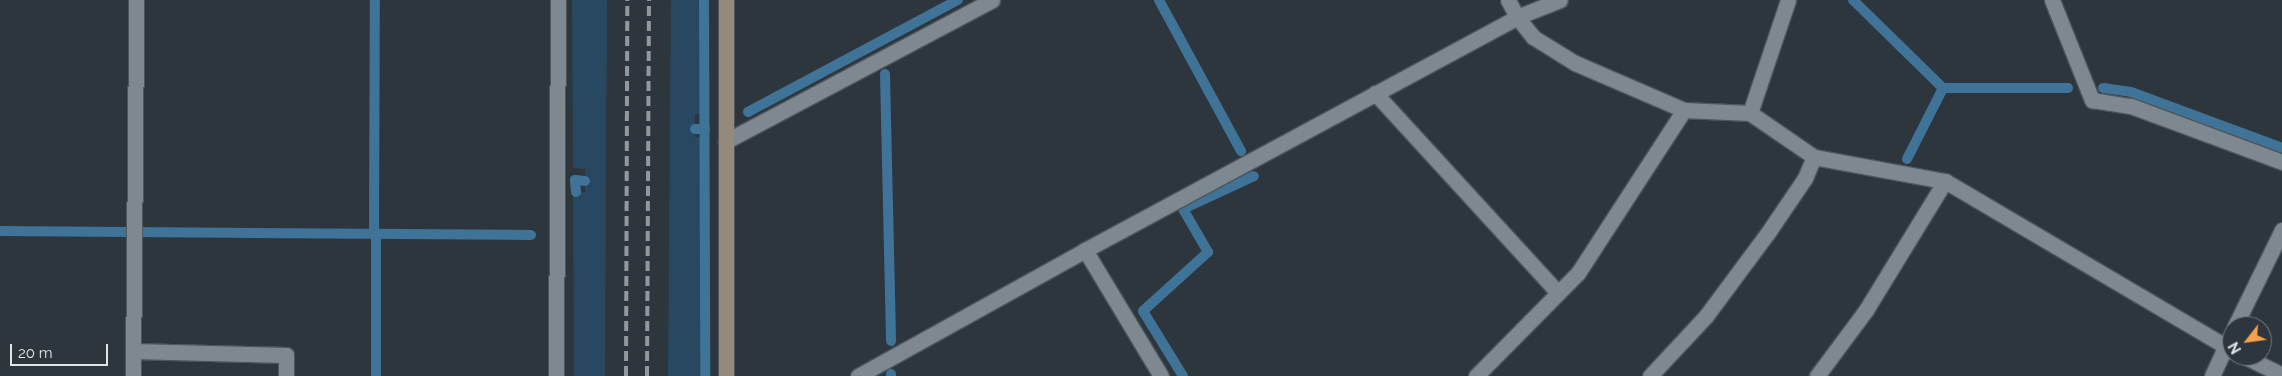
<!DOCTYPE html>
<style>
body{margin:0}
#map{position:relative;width:2282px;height:376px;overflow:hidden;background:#2e363d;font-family:Raleway,sans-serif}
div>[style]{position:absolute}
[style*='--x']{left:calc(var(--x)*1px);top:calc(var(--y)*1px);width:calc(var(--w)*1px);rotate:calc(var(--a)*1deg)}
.green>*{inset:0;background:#274860}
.stream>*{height:10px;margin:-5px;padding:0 5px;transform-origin:5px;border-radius:5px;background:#407398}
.roads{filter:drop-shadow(1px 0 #4e555b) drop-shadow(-1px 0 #4e555b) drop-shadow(0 1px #4e555b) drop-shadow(0 -1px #4e555b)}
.street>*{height:15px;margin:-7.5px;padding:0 7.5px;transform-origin:7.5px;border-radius:7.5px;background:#7e8890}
.secondary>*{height:15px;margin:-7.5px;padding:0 7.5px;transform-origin:7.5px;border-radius:7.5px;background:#95897d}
.rail>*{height:4px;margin-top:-2px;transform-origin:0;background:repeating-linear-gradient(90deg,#92989e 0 10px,transparent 0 15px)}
span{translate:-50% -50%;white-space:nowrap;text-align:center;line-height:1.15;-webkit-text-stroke:5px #2e363d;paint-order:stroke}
.north{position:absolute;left:2222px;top:316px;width:50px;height:50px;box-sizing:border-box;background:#2e363d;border:1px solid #757c81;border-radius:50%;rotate:240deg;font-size:14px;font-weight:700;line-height:20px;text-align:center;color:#dfe4e8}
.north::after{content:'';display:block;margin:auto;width:18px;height:22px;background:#f9a04d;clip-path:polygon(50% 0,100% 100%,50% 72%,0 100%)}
.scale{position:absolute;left:10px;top:344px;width:98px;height:22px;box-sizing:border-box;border:2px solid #dfe4e8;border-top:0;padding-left:6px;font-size:15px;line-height:18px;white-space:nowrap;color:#dfe4e8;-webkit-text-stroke:4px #2e363d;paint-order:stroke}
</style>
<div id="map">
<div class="green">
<i style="clip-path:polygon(572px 0,607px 0,605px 376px,574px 376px,573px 193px,585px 192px,585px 169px,573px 168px)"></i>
<i style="clip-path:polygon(671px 0,701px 0,702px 114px,695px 114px,695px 137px,701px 137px,700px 376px,668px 376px)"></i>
</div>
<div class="stream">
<i style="--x:704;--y:0;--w:376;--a:89.8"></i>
<i style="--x:1159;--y:0;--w:172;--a:61.5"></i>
<i style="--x:1853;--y:0;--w:126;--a:44.4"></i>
<i style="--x:1943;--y:88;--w:125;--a:0"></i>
<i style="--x:885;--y:74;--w:267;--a:88.7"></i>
<i style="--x:2103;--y:88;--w:28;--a:8"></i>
<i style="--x:2131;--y:92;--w:161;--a:20.3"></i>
<i style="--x:748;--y:112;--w:238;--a:-28.1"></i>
<i style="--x:695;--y:129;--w:10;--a:0"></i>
<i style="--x:1907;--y:159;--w:80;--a:-63.1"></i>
<i style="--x:576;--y:192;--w:12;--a:-95"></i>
<i style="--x:575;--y:180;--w:10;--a:6"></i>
<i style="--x:0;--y:231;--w:531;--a:0.43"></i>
<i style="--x:374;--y:233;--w:233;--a:-89.8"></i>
<i style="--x:891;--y:374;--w:2;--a:90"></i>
<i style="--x:376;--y:376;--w:142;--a:-90"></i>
<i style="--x:1183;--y:376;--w:76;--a:-121.6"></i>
<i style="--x:1143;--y:311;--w:88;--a:-42.2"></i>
<i style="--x:1208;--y:252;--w:50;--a:-120.2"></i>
<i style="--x:1183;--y:209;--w:78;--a:-24.9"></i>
</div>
<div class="roads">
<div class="street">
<i style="--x:1508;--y:0;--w:19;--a:62"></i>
<i style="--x:1517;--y:17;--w:26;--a:51"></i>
<i style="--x:1533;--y:37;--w:49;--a:31.8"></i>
<i style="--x:1575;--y:63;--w:119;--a:23.3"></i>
<i style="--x:1684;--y:110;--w:66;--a:2.6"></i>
<i style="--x:1750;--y:113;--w:78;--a:34.5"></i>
<i style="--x:1814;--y:157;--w:133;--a:10.4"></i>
<i style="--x:1945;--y:181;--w:333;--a:30.5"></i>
<i style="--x:2052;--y:0;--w:108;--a:68.2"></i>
<i style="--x:2092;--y:100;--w:39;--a:9"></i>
<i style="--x:2131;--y:106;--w:161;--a:20.3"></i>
<i style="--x:1375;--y:93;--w:271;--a:47.5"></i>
<i style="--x:1750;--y:113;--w:119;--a:-71.4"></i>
<i style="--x:726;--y:141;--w:301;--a:-27.9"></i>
<i style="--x:1085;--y:250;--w:147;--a:58.9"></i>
<i style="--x:2235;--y:326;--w:107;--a:-63.9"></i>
<i style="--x:133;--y:351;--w:153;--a:1.5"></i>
<i style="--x:286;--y:355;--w:21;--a:90"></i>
<i style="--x:2244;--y:356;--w:42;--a:26.6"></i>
<i style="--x:133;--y:376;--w:376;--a:-89.5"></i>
<i style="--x:556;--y:376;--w:376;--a:-89.7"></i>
<i style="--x:858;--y:376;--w:260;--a:-29"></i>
<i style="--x:1085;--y:250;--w:491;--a:-28.3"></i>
<i style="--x:1517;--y:17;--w:46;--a:-21.6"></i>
<i style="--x:1476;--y:376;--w:145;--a:-45.3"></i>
<i style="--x:1578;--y:273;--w:194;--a:-57"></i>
<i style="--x:1650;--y:376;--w:82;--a:-47"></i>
<i style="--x:1706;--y:316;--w:102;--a:-53.4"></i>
<i style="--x:1767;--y:234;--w:68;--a:-55.8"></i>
<i style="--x:1805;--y:178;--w:23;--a:-67"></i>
<i style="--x:1817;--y:376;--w:82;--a:-53.4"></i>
<i style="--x:1866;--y:310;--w:151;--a:-58.5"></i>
<i style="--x:2212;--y:376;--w:41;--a:-65.3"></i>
</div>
<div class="secondary">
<i style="--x:726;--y:0;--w:376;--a:90"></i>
</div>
</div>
<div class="rail">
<i style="--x:626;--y:376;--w:376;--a:-89.8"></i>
<i style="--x:647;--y:376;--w:376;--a:-89.7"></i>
</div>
<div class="north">N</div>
<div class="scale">20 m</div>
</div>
